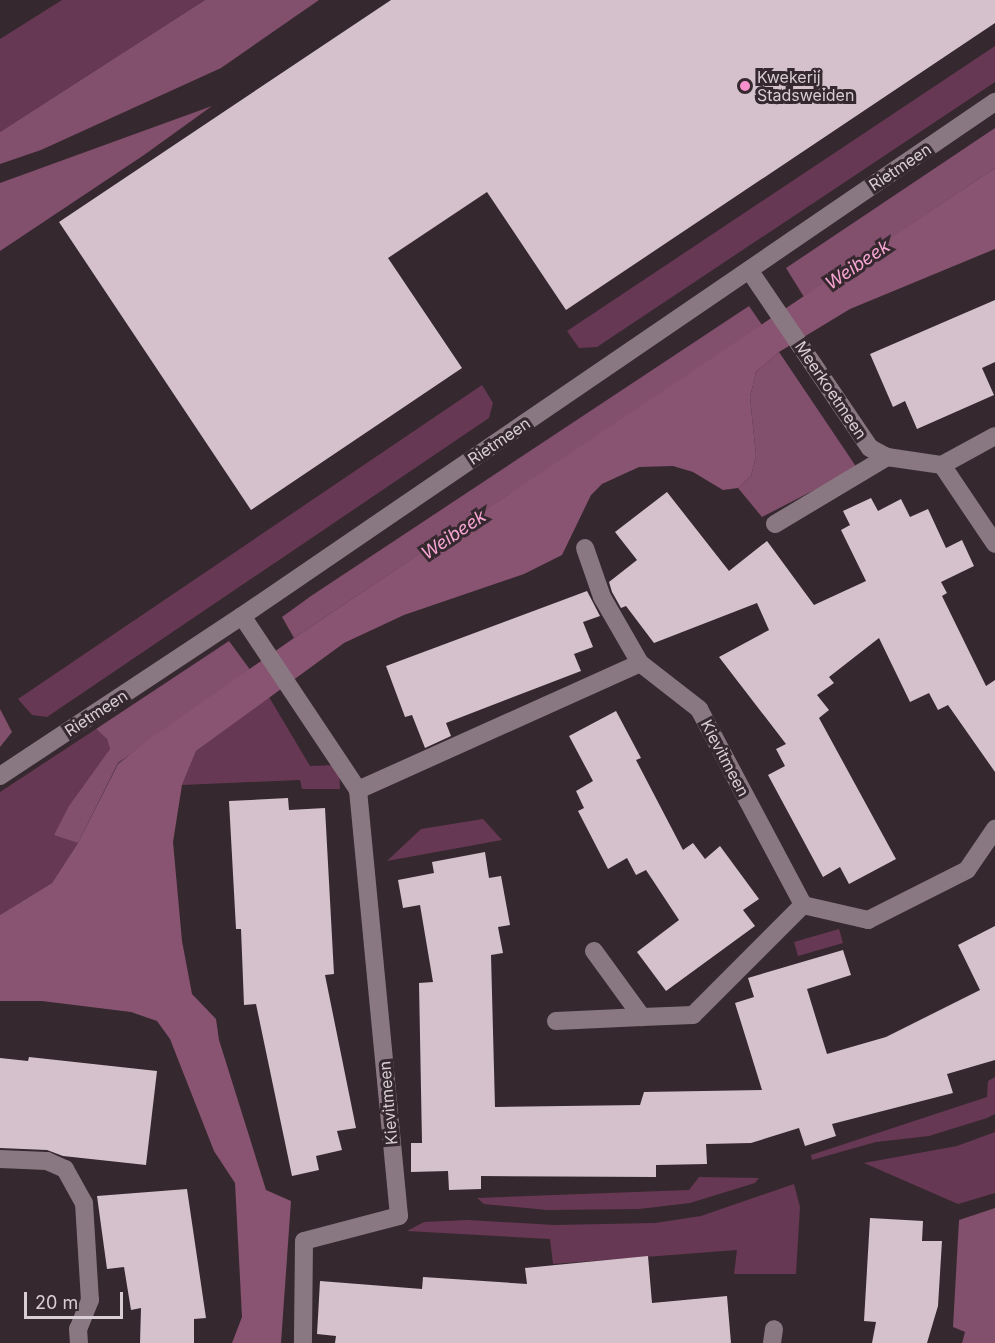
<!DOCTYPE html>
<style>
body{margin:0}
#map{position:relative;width:995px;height:1343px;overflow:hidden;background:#36282f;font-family:Inter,sans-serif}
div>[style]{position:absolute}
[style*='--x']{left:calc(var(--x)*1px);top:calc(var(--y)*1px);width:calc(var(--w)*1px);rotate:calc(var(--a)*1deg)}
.green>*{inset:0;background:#673853}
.forest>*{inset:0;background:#824f6c}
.water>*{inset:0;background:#885471}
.building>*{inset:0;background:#d4c1cb}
.minor>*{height:18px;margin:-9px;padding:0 9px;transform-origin:9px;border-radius:9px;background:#897881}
.dots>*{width:16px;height:16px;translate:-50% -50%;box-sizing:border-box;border:3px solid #36282f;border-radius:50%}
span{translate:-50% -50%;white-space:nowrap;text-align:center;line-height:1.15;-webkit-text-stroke:6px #36282f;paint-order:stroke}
.poi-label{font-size:16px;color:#d8ced3}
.left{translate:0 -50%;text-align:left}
.street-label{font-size:16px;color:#d8ced3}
.water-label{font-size:18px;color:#f7a6d3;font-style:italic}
.scale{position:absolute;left:24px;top:1292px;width:99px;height:27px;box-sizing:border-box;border:3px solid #d8ced3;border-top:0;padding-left:8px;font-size:18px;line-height:21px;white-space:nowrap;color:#d8ced3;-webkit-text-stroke:4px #36282f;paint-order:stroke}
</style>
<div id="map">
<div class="green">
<i style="clip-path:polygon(62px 0,205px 0,0 132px,0 39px)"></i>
<i style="clip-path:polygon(995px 46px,995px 82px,597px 347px,579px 348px,567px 331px)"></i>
<i style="clip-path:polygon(482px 385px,493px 403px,489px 418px,47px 717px,32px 715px,18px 699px)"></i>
<i style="clip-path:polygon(269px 697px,310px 766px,339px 765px,340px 789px,302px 789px,300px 780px,182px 785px,196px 751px)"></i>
<i style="clip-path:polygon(96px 729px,107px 739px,110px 749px,55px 834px,78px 843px,52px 883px,0 915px,0 792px)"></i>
<i style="clip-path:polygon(483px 819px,502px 840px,387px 861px,421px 829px)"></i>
<i style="clip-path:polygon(839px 929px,843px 943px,798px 956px,794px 942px)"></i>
<i style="clip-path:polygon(995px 1077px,995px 1114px,987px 1118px,929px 1136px,876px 1142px,812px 1160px,811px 1155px,987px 1097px,988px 1081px)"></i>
<i style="clip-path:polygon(995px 1132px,995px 1193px,958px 1204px,864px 1163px,957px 1146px)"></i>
<i style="clip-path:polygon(699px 1177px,759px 1178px,755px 1183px,690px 1203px,639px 1209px,547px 1210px,484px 1204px,477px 1198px,689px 1190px)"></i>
<i style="clip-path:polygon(794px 1184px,800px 1207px,796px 1274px,734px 1274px,737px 1250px,553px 1264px,550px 1239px,407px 1231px,424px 1222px,468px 1220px,554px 1225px,655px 1223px,701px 1216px)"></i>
</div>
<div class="forest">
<i style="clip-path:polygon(205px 0,319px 0,221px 68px,41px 150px,0 164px,0 132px)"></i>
<i style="clip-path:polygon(212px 106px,144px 155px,0 251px,0 183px)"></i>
<i style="clip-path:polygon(995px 128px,995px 168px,804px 297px,786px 268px)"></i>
<i style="clip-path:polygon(749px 306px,762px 325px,294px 638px,282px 617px,311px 596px)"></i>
<i style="clip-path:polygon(779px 352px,857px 468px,762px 517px,738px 488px,751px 476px,756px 456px,750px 397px,756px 372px)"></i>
<i style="clip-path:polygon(229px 641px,251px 671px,118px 763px,78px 843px,54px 835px,69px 806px,110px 749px,107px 739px,96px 729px)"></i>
<i style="clip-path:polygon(0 709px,12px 732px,0 747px)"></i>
<i style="clip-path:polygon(995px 1208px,995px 1343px,962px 1343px,965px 1332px,953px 1327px,959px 1220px)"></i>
</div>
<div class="water">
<i style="clip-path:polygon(995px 168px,995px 249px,850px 309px,779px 352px,756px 372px,750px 397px,756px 456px,751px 476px,738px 488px,723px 490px,693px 472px,673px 466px,639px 467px,602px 484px,591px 495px,562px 555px,524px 574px,404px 615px,344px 643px,196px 751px,182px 785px,173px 842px,182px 941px,192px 994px,216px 1019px,219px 1040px,266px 1190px,291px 1201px,281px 1343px,232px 1343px,242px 1317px,235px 1183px,214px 1151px,170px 1039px,157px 1021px,131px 1012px,42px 1001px,0 1001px,0 915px,52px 883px,78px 843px,118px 764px,151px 738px,294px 638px)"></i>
</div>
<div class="building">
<i style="clip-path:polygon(391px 0,995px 0,995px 23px,566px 310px,487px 192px,388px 258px,462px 368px,251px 510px,59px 222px)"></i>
<i style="clip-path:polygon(995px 300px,995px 362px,982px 368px,994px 395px,917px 429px,905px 401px,893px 407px,870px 354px)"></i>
<i style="clip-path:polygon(667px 492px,729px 571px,767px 541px,814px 605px,866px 581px,841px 530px,850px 525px,843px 511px,871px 498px,878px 511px,901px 499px,910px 517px,928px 509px,946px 548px,962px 540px,974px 566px,941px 582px,947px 593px,942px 596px,986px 686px,995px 680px,995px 772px,948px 705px,938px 710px,929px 693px,910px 702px,879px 638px,829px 677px,834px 683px,817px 695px,829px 710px,819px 718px,896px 859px,849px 884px,840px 867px,823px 877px,768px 775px,785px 766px,776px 749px,786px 744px,719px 657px,769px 630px,757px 603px,654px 643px,626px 606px,621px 608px,612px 592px,609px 582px,637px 560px,615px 532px)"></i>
<i style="clip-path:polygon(587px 591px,600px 616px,583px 622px,593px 647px,574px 654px,581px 671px,446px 723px,451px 736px,425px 748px,412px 715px,405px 717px,386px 666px)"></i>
<i style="clip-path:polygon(616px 711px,641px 758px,636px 760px,683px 850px,693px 843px,705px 859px,720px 846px,759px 899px,743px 910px,755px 926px,666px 991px,637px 952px,679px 920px,646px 870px,636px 875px,627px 858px,608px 869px,578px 811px,584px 808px,576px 791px,593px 781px,569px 736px)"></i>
<i style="clip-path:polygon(288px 798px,289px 810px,325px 808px,334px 974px,325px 975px,356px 1128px,337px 1131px,342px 1150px,316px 1156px,319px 1170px,292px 1176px,256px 1004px,244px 1005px,241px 929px,236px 929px,229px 801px)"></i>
<i style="clip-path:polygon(485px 852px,489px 878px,501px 876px,510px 925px,498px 927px,503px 953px,491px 955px,495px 1107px,640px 1105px,644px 1092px,762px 1090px,735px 1003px,754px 997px,748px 978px,843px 950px,851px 975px,807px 989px,827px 1054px,886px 1037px,980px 990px,958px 945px,995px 926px,995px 1060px,947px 1074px,953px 1093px,832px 1124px,836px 1136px,805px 1146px,799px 1128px,751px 1143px,706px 1144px,707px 1164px,656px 1165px,656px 1177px,481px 1176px,481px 1189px,449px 1190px,448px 1171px,411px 1172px,411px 1143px,422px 1143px,419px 983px,433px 982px,420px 905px,403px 908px,398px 880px,434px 873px,432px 862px)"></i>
<i style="clip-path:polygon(29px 1057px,157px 1071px,146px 1165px,63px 1156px,47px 1150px,0 1148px,0 1058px,28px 1061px)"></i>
<i style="clip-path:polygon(187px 1189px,206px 1318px,194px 1319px,194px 1343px,140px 1343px,141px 1308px,131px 1310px,124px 1267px,107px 1269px,97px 1196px)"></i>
<i style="clip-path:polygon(870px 1218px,923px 1221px,922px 1241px,942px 1241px,938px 1306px,927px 1343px,872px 1343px,876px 1322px,864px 1321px)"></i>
<i style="clip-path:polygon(648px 1256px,652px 1303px,727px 1296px,731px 1343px,335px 1343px,336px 1336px,317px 1334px,320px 1281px,422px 1289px,423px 1277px,527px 1284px,525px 1268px)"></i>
</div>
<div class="minor">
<i style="--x:749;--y:270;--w:215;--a:55.8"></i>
<i style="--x:870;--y:448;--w:19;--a:28"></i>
<i style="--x:887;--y:457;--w:56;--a:8.3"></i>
<i style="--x:942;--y:465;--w:95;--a:56.1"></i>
<i style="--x:942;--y:465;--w:60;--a:-28.7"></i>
<i style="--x:775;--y:524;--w:131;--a:-30.9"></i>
<i style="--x:585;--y:548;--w:52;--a:70.9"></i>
<i style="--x:602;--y:597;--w:76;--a:60.1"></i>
<i style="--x:640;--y:663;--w:75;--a:37.9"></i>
<i style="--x:699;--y:709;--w:222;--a:62"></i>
<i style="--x:803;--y:905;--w:67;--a:13"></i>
<i style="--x:868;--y:920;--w:111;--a:-26.8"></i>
<i style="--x:967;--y:870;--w:50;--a:-55.7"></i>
<i style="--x:242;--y:616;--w:209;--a:56.3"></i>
<i style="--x:358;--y:790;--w:428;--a:84.5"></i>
<i style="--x:399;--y:1216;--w:98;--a:165.3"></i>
<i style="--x:304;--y:1241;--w:102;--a:90.6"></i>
<i style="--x:0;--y:776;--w:290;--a:-33.5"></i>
<i style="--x:242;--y:616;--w:912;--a:-34.32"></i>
<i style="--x:358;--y:790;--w:309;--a:-24.2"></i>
<i style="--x:594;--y:951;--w:82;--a:54"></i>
<i style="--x:642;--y:1017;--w:51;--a:-2.2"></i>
<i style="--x:693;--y:1015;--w:156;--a:-45"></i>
<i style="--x:556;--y:1021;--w:86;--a:-2.7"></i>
<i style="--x:0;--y:1159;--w:47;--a:2.4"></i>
<i style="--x:47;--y:1161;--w:20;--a:24"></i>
<i style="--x:65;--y:1169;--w:39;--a:61"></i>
<i style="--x:84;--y:1203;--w:97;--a:86.5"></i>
<i style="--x:90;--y:1300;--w:31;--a:112"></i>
<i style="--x:78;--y:1329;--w:14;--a:86"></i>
<i style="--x:772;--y:1343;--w:14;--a:-82"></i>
</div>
<div class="dots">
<i style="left:745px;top:86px;background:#f890cc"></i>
</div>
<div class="poi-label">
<span class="left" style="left:757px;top:86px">Kwekerij<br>Stadsweiden</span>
</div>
<div class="street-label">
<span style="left:900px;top:167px;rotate:-34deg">Rietmeen</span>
<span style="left:831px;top:390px;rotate:56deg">Meerkoetmeen</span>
<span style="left:499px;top:441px;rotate:-34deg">Rietmeen</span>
<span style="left:96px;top:713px;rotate:-33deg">Rietmeen</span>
<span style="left:725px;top:758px;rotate:62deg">Kievitmeen</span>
<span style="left:388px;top:1103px;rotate:-95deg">Kievitmeen</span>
</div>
<div class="water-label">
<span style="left:858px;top:265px;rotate:-34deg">Weibeek</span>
<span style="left:454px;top:535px;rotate:-34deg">Weibeek</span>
</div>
<div class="scale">20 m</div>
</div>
